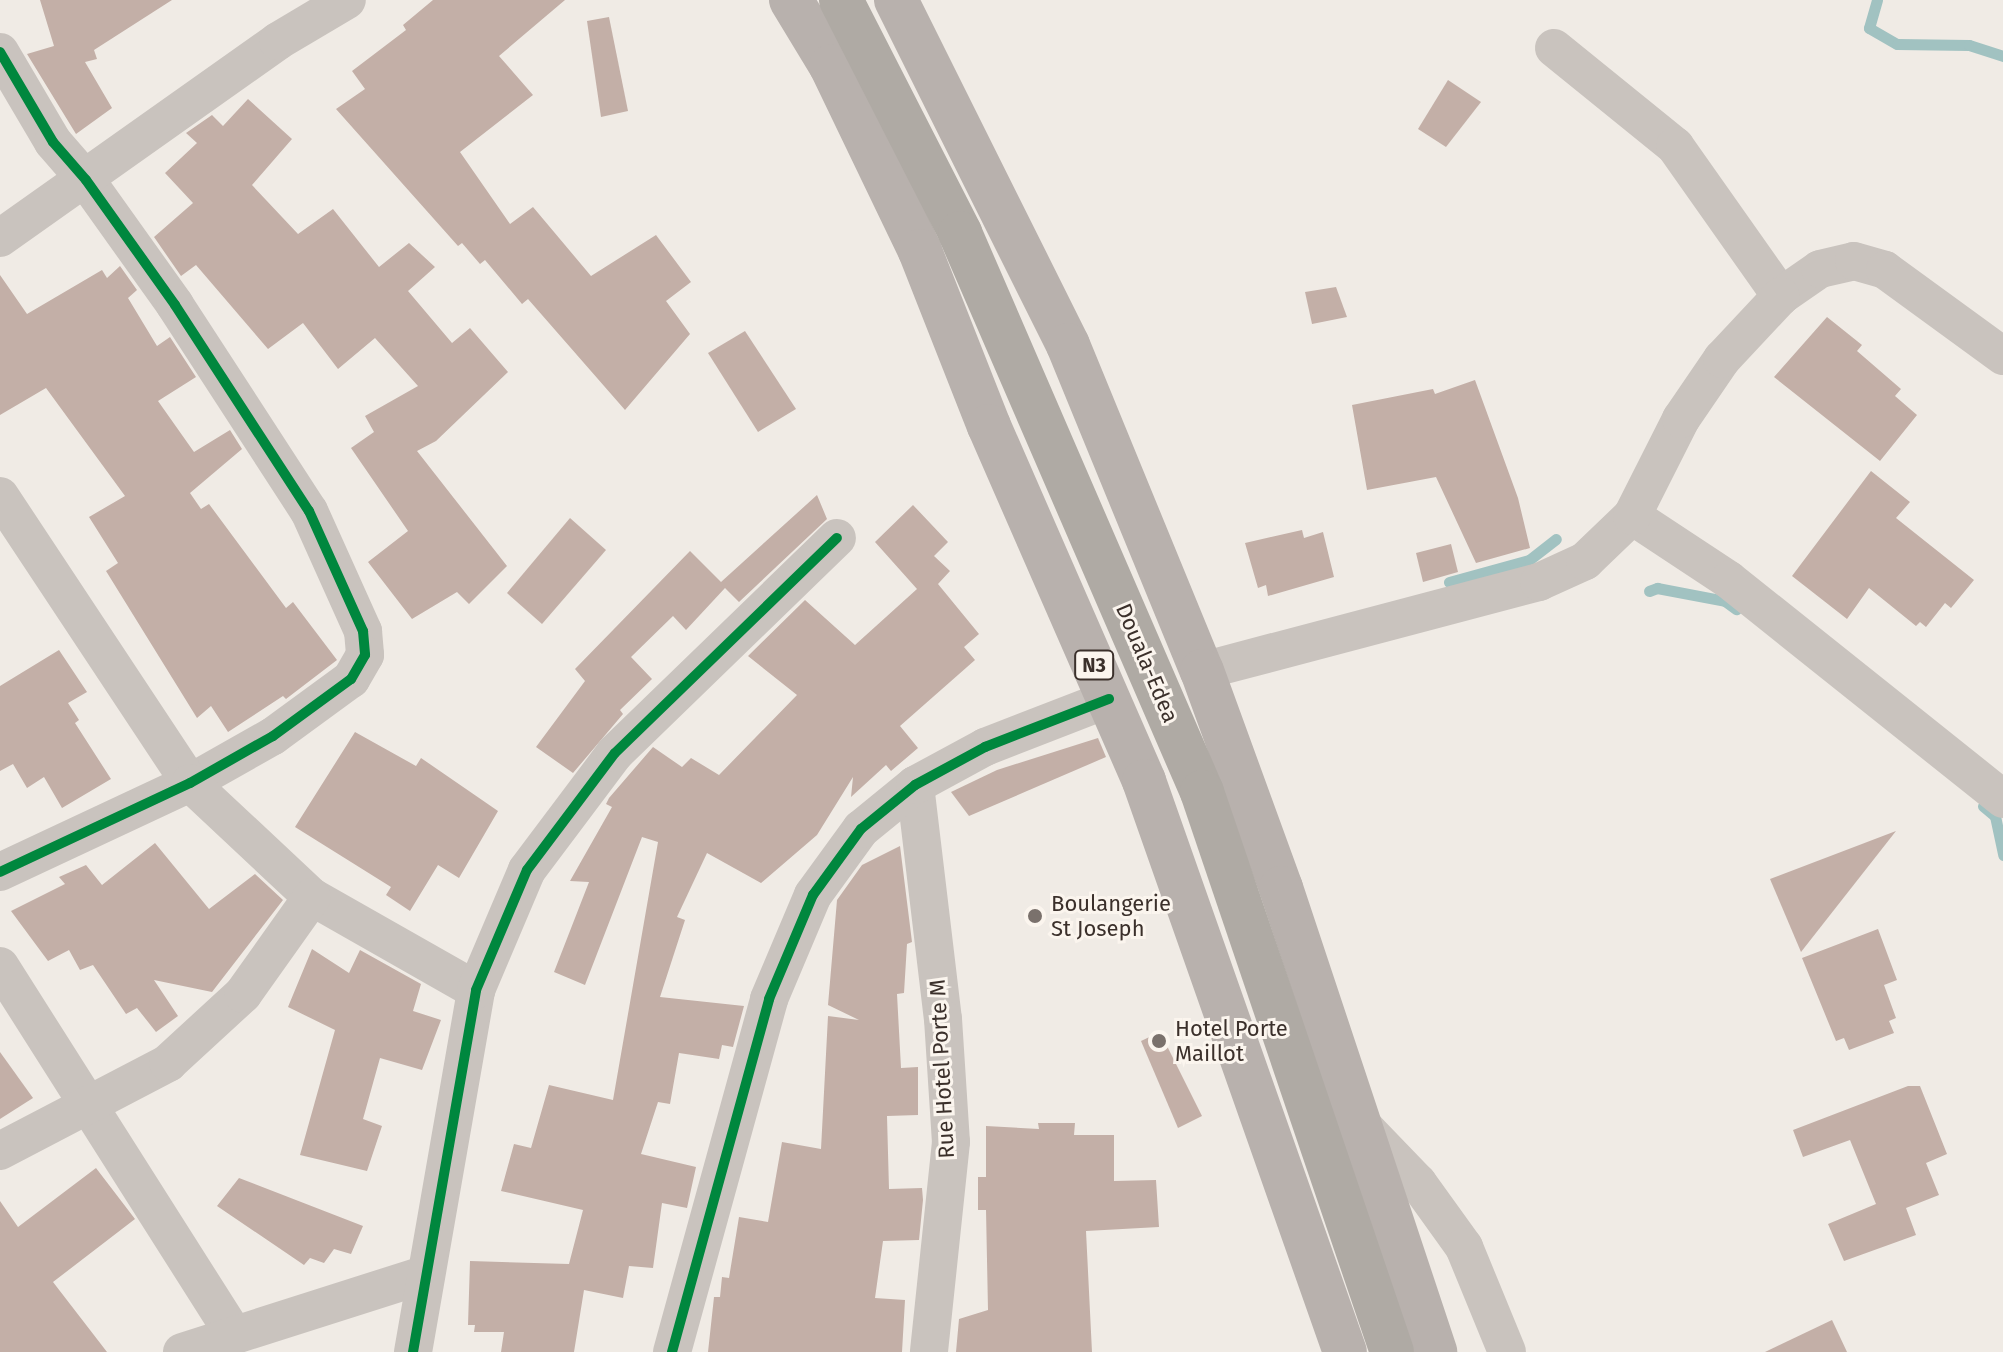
<!DOCTYPE html>
<style>
body{margin:0}
#map{position:relative;width:2003px;height:1352px;overflow:hidden;background:#f0ebe5;font-family:"Fira Sans",sans-serif}
div>[style]{position:absolute}
[style*='--x']{left:calc(var(--x)*1px);top:calc(var(--y)*1px);width:calc(var(--w)*1px);rotate:calc(var(--a)*1deg)}
.stream>*{height:11px;margin:-5.5px;padding:0 5.5px;transform-origin:5.5px;border-radius:5.5px;background:#a1c2c1}
.building>*{inset:0;background:#c3afa7}
.minor>*{height:38px;margin:-19px;padding:0 19px;transform-origin:19px;border-radius:19px;background:#c9c3be}
.major>*{height:44px;margin:-22px;padding:0 22px;transform-origin:22px;border-radius:22px;background:#b8b1ad}
.highway>*{height:44px;margin:-22px;padding:0 22px;transform-origin:22px;border-radius:22px;background:#afaaa4}
.cycleway>*{height:10px;margin:-5px;padding:0 5px;transform-origin:5px;border-radius:5px;background:#00873e}
.dots>*{width:22px;height:22px;translate:-50% -50%;box-sizing:border-box;border:4px solid #fbf5ee;border-radius:50%}
span{translate:-50% -50%;white-space:nowrap;text-align:center;line-height:1.15;-webkit-text-stroke:6px #fbf5ee;paint-order:stroke}
.shield-label span{padding:2px 6px;background:#fbf5ee;border:2px solid;border-radius:6px;-webkit-text-stroke-width:0}
.shield-label{font-size:20px;color:#3b302b;font-weight:700}
.street-label{font-size:22px;color:#3b302b}
.poi-label{font-size:22px;color:#3b302b}
.left{translate:0 -50%;text-align:left}
</style>
<div id="map">
<div class="stream">
<i style="--x:1877;--y:0;--w:29;--a:106"></i>
<i style="--x:1869;--y:28;--w:32;--a:30"></i>
<i style="--x:1897;--y:44;--w:72;--a:0.8"></i>
<i style="--x:1969;--y:45;--w:36;--a:18"></i>
<i style="--x:1449;--y:582;--w:83;--a:-15.4"></i>
<i style="--x:1529;--y:560;--w:34;--a:-38"></i>
<i style="--x:1649;--y:591;--w:9;--a:-21"></i>
<i style="--x:1657;--y:588;--w:69;--a:10.8"></i>
<i style="--x:1725;--y:601;--w:14;--a:36"></i>
<i style="--x:1983;--y:806;--w:16;--a:40"></i>
<i style="--x:1995;--y:816;--w:40;--a:78"></i>
</div>
<div class="building">
<i style="clip-path:polygon(40px 0,172px 0,94px 50px,97px 59px,85px 62px,112px 108px,76px 134px,27px 54px,54px 46px)"></i>
<i style="clip-path:polygon(433px 0,565px 0,499px 56px,533px 95px,460px 152px,510px 224px,533px 207px,591px 276px,656px 235px,691px 282px,666px 301px,690px 334px,625px 410px,528px 299px,522px 304px,485px 260px,480px 264px,462px 243px,458px 246px,336px 109px,365px 89px,352px 71px,406px 30px,403px 25px)"></i>
<i style="clip-path:polygon(609px 17px,628px 111px,601px 117px,587px 21px)"></i>
<i style="clip-path:polygon(1448px 80px,1481px 102px,1446px 147px,1418px 129px)"></i>
<i style="clip-path:polygon(248px 99px,292px 139px,252px 185px,298px 234px,333px 209px,379px 267px,409px 243px,435px 267px,408px 291px,452px 343px,470px 328px,508px 372px,436px 441px,417px 451px,507px 566px,469px 604px,457px 592px,412px 619px,368px 562px,408px 531px,351px 448px,374px 432px,365px 416px,418px 386px,375px 338px,338px 369px,303px 323px,268px 349px,196px 265px,181px 276px,154px 237px,193px 203px,165px 173px,197px 143px,186px 133px,212px 115px,223px 126px)"></i>
<i style="clip-path:polygon(120px 266px,137px 290px,128px 298px,157px 346px,170px 337px,196px 377px,158px 401px,194px 452px,230px 430px,242px 449px,190px 493px,201px 509px,209px 504px,286px 608px,293px 602px,337px 660px,286px 699px,283px 696px,228px 732px,211px 706px,197px 718px,106px 571px,118px 563px,89px 517px,125px 496px,46px 388px,0 415px,0 275px,27px 314px,102px 270px,107px 278px)"></i>
<i style="clip-path:polygon(1336px 287px,1347px 317px,1312px 324px,1305px 292px)"></i>
<i style="clip-path:polygon(1827px 317px,1862px 345px,1857px 351px,1901px 389px,1895px 396px,1917px 415px,1880px 461px,1774px 377px)"></i>
<i style="clip-path:polygon(745px 331px,796px 409px,758px 432px,708px 353px)"></i>
<i style="clip-path:polygon(1475px 380px,1518px 498px,1530px 548px,1476px 563px,1436px 477px,1367px 490px,1352px 405px,1433px 389px,1435px 394px)"></i>
<i style="clip-path:polygon(1871px 471px,1910px 502px,1896px 518px,1974px 580px,1951px 608px,1945px 603px,1926px 627px,1920px 622px,1916px 626px,1869px 588px,1847px 619px,1792px 576px)"></i>
<i style="clip-path:polygon(817px 495px,827px 519px,739px 602px,725px 588px,686px 630px,673px 616px,631px 657px,652px 679px,620px 710px,623px 714px,573px 773px,536px 747px,585px 681px,575px 669px,690px 551px,721px 582px)"></i>
<i style="clip-path:polygon(913px 505px,948px 542px,934px 556px,950px 571px,938px 584px,979px 634px,964px 647px,975px 660px,900px 726px,918px 748px,891px 771px,886px 765px,851px 797px,853px 777px,817px 835px,761px 883px,707px 853px,677px 917px,685px 920px,660px 997px,744px 1006px,733px 1047px,722px 1045px,719px 1059px,679px 1053px,670px 1104px,658px 1102px,641px 1154px,696px 1167px,687px 1208px,662px 1203px,653px 1268px,629px 1266px,623px 1298px,584px 1290px,574px 1352px,501px 1352px,504px 1332px,474px 1332px,475px 1325px,468px 1325px,470px 1261px,569px 1264px,583px 1210px,501px 1191px,514px 1144px,531px 1148px,549px 1085px,613px 1100px,658px 842px,642px 837px,585px 985px,554px 972px,589px 882px,570px 881px,612px 807px,606px 804px,609px 798px,653px 747px,682px 767px,691px 758px,719px 775px,797px 695px,748px 656px,805px 600px,855px 645px,917px 589px,875px 542px)"></i>
<i style="clip-path:polygon(570px 518px,606px 550px,542px 624px,507px 593px)"></i>
<i style="clip-path:polygon(1302px 530px,1304px 538px,1323px 532px,1334px 577px,1268px 596px,1266px 585px,1258px 588px,1245px 543px)"></i>
<i style="clip-path:polygon(1451px 544px,1458px 572px,1423px 582px,1416px 553px)"></i>
<i style="clip-path:polygon(59px 650px,87px 692px,68px 703px,79px 720px,75px 723px,111px 779px,62px 808px,44px 777px,27px 788px,13px 764px,0 771px,0 686px)"></i>
<i style="clip-path:polygon(355px 732px,416px 766px,421px 758px,498px 811px,459px 878px,438px 865px,410px 911px,386px 895px,391px 887px,295px 827px)"></i>
<i style="clip-path:polygon(1098px 738px,1106px 757px,969px 816px,951px 792px,997px 770px)"></i>
<i style="clip-path:polygon(1896px 831px,1801px 952px,1770px 879px)"></i>
<i style="clip-path:polygon(155px 843px,209px 909px,255px 874px,283px 900px,212px 992px,154px 980px,178px 1016px,156px 1032px,137px 1008px,126px 1014px,93px 965px,80px 970px,69px 950px,48px 961px,11px 911px,65px 884px,59px 877px,86px 865px,102px 885px)"></i>
<i style="clip-path:polygon(900px 846px,912px 942px,907px 944px,904px 993px,897px 994px,901px 1068px,918px 1067px,918px 1115px,887px 1116px,889px 1189px,922px 1188px,923px 1200px,919px 1240px,883px 1241px,875px 1298px,905px 1300px,902px 1352px,708px 1352px,714px 1297px,720px 1297px,722px 1277px,729px 1278px,739px 1217px,768px 1222px,782px 1142px,821px 1149px,828px 1016px,859px 1020px,828px 1005px,837px 900px,862px 865px)"></i>
<i style="clip-path:polygon(1878px 929px,1897px 980px,1884px 985px,1896px 1018px,1889px 1021px,1894px 1033px,1849px 1050px,1844px 1038px,1836px 1041px,1802px 958px)"></i>
<i style="clip-path:polygon(312px 949px,349px 973px,360px 950px,421px 984px,413px 1011px,441px 1020px,422px 1070px,380px 1058px,363px 1119px,382px 1126px,367px 1171px,300px 1155px,335px 1030px,288px 1007px)"></i>
<i style="clip-path:polygon(1160px 1032px,1202px 1116px,1178px 1128px,1141px 1041px)"></i>
<i style="clip-path:polygon(0 1052px,33px 1098px,0 1119px)"></i>
<i style="clip-path:polygon(1908px 1086px,1920px 1086px,1947px 1154px,1926px 1163px,1939px 1195px,1906px 1208px,1916px 1235px,1844px 1261px,1828px 1224px,1876px 1204px,1850px 1140px,1803px 1157px,1793px 1130px)"></i>
<i style="clip-path:polygon(1038px 1123px,1075px 1123px,1074px 1135px,1114px 1135px,1114px 1181px,1156px 1180px,1159px 1227px,1086px 1231px,1092px 1352px,956px 1352px,959px 1319px,988px 1310px,986px 1210px,978px 1210px,978px 1177px,986px 1177px,986px 1126px,1039px 1129px)"></i>
<i style="clip-path:polygon(96px 1168px,135px 1219px,53px 1282px,107px 1352px,0 1352px,0 1201px,18px 1227px)"></i>
<i style="clip-path:polygon(239px 1178px,363px 1226px,351px 1254px,334px 1249px,324px 1263px,310px 1258px,304px 1265px,217px 1206px)"></i>
<i style="clip-path:polygon(1832px 1320px,1847px 1352px,1765px 1352px)"></i>
</div>
<div class="minor">
<i style="--x:1554;--y:48;--w:156;--a:39"></i>
<i style="--x:1675;--y:146;--w:184;--a:54.8"></i>
<i style="--x:1781;--y:296;--w:47;--a:-34.7"></i>
<i style="--x:1820;--y:269;--w:35;--a:-13"></i>
<i style="--x:1854;--y:261;--w:32;--a:16"></i>
<i style="--x:1885;--y:270;--w:146;--a:36.1"></i>
<i style="--x:0;--y:52;--w:104;--a:59.5"></i>
<i style="--x:53;--y:142;--w:50;--a:49"></i>
<i style="--x:86;--y:180;--w:153;--a:54.5"></i>
<i style="--x:175;--y:305;--w:246;--a:57"></i>
<i style="--x:309;--y:511;--w:132;--a:65.8"></i>
<i style="--x:363;--y:631;--w:24;--a:85"></i>
<i style="--x:365;--y:655;--w:28;--a:120"></i>
<i style="--x:351;--y:679;--w:97;--a:143.8"></i>
<i style="--x:273;--y:736;--w:95;--a:150.5"></i>
<i style="--x:190;--y:783;--w:210;--a:154.9"></i>
<i style="--x:0;--y:238;--w:341;--a:-35.3"></i>
<i style="--x:278;--y:41;--w:80;--a:-30.7"></i>
<i style="--x:0;--y:496;--w:344;--a:56.5"></i>
<i style="--x:190;--y:783;--w:167;--a:43.1"></i>
<i style="--x:312;--y:897;--w:189;--a:29.6"></i>
<i style="--x:1632;--y:516;--w:116;--a:33.4"></i>
<i style="--x:1729;--y:580;--w:351;--a:38.6"></i>
<i style="--x:1202;--y:671;--w:349;--a:-14.8"></i>
<i style="--x:1539;--y:582;--w:51;--a:-24.5"></i>
<i style="--x:1585;--y:561;--w:65;--a:-43.8"></i>
<i style="--x:1632;--y:516;--w:109;--a:-63.2"></i>
<i style="--x:1681;--y:419;--w:73;--a:-55.7"></i>
<i style="--x:1722;--y:359;--w:86;--a:-46.9"></i>
<i style="--x:915;--y:785;--w:236;--a:83.2"></i>
<i style="--x:943;--y:1019;--w:123;--a:86.3"></i>
<i style="--x:951;--y:1142;--w:211;--a:96"></i>
<i style="--x:0;--y:966;--w:435;--a:57.6"></i>
<i style="--x:1359;--y:1122;--w:85;--a:46"></i>
<i style="--x:1418;--y:1183;--w:79;--a:54.3"></i>
<i style="--x:1464;--y:1247;--w:113;--a:67.7"></i>
<i style="--x:0;--y:1151;--w:190;--a:-27.6"></i>
<i style="--x:168;--y:1063;--w:102;--a:-42.6"></i>
<i style="--x:243;--y:994;--w:119;--a:-54.6"></i>
<i style="--x:182;--y:1352;--w:254;--a:-17.7"></i>
<i style="--x:413;--y:1352;--w:367;--a:-80.1"></i>
<i style="--x:476;--y:990;--w:130;--a:-67"></i>
<i style="--x:527;--y:870;--w:146;--a:-53.1"></i>
<i style="--x:615;--y:753;--w:309;--a:-44.1"></i>
<i style="--x:672;--y:1352;--w:366;--a:-74.6"></i>
<i style="--x:769;--y:999;--w:113;--a:-67.1"></i>
<i style="--x:813;--y:895;--w:82;--a:-54"></i>
<i style="--x:861;--y:829;--w:70;--a:-39.2"></i>
<i style="--x:915;--y:785;--w:80;--a:-28.5"></i>
<i style="--x:985;--y:747;--w:133;--a:-21.2"></i>
</div>
<div class="major">
<i style="--x:791;--y:0;--w:77;--a:58.8"></i>
<i style="--x:831;--y:66;--w:205;--a:64.3"></i>
<i style="--x:920;--y:251;--w:188;--a:68.5"></i>
<i style="--x:989;--y:426;--w:387;--a:66.4"></i>
<i style="--x:1144;--y:781;--w:605;--a:70.61"></i>
<i style="--x:896;--y:0;--w:385;--a:63.5"></i>
<i style="--x:1068;--y:345;--w:352;--a:67.7"></i>
<i style="--x:1202;--y:671;--w:231;--a:70"></i>
<i style="--x:1281;--y:888;--w:489;--a:71.6"></i>
</div>
<div class="highway">
<i style="--x:841;--y:0;--w:262;--a:62.9"></i>
<i style="--x:960;--y:233;--w:609;--a:66.59"></i>
<i style="--x:1202;--y:792;--w:591;--a:71.26"></i>
</div>
<div class="cycleway">
<i style="--x:0;--y:52;--w:104;--a:59.5"></i>
<i style="--x:53;--y:142;--w:50;--a:49"></i>
<i style="--x:86;--y:180;--w:153;--a:54.5"></i>
<i style="--x:175;--y:305;--w:246;--a:57"></i>
<i style="--x:309;--y:511;--w:132;--a:65.8"></i>
<i style="--x:363;--y:631;--w:24;--a:85"></i>
<i style="--x:365;--y:655;--w:28;--a:120"></i>
<i style="--x:351;--y:679;--w:97;--a:143.8"></i>
<i style="--x:273;--y:736;--w:95;--a:150.5"></i>
<i style="--x:190;--y:783;--w:210;--a:154.9"></i>
<i style="--x:413;--y:1352;--w:367;--a:-80.1"></i>
<i style="--x:476;--y:990;--w:130;--a:-67"></i>
<i style="--x:527;--y:870;--w:146;--a:-53.1"></i>
<i style="--x:615;--y:753;--w:309;--a:-44.1"></i>
<i style="--x:672;--y:1352;--w:366;--a:-74.6"></i>
<i style="--x:769;--y:999;--w:113;--a:-67.1"></i>
<i style="--x:813;--y:895;--w:82;--a:-54"></i>
<i style="--x:861;--y:829;--w:70;--a:-39.2"></i>
<i style="--x:915;--y:785;--w:80;--a:-28.5"></i>
<i style="--x:985;--y:747;--w:133;--a:-21.2"></i>
</div>
<div class="dots">
<i style="left:1035px;top:916px;background:#7a716c"></i>
<i style="left:1159px;top:1041px;background:#7a716c"></i>
</div>
<div class="shield-label">
<span style="left:1094px;top:665px">N3</span>
</div>
<div class="street-label">
<span style="left:1147px;top:663px;rotate:67deg">Douala-Edea</span>
<span style="left:942px;top:1069px;rotate:-93deg">Rue Hotel Porte M</span>
</div>
<div class="poi-label">
<span class="left" style="left:1051px;top:916px">Boulangerie<br>St Joseph</span>
<span class="left" style="left:1175px;top:1041px">Hotel Porte<br>Maillot</span>
</div>
</div>
